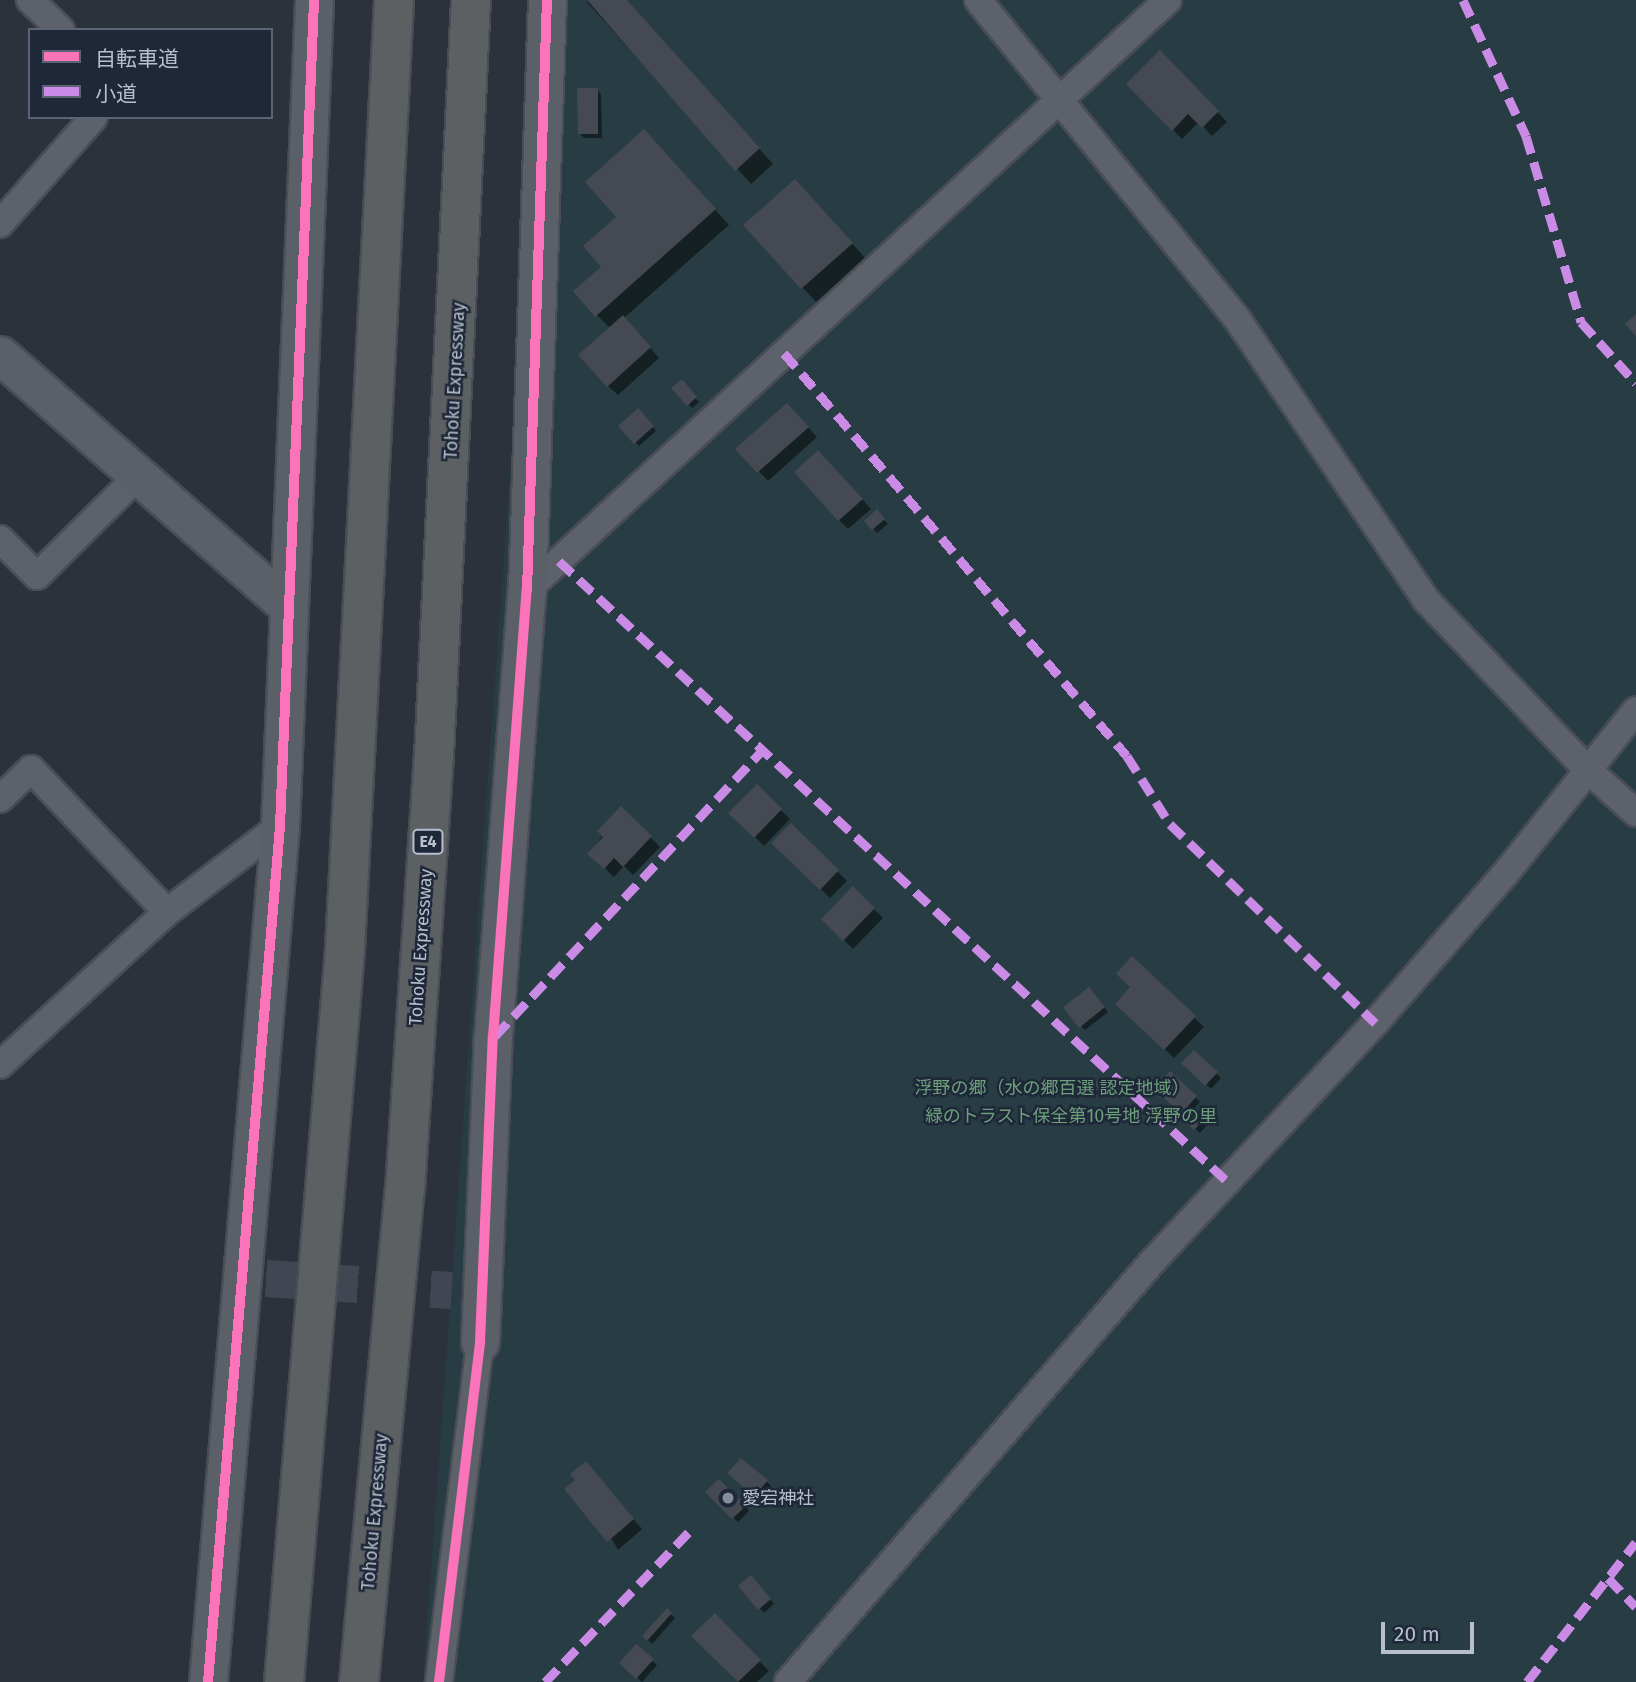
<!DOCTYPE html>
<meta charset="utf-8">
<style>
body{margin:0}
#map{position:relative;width:1636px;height:1682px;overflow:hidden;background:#2c323c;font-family:"Fira Sans","Noto Sans JP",sans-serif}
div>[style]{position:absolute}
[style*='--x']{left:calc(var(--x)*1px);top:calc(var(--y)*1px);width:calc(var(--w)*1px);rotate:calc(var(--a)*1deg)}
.green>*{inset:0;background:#283d43}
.shadow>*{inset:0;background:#0007}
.building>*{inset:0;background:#444952}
.secondary-tunnel>*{height:37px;margin-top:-18.5px;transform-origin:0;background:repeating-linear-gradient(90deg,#414752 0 37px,transparent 0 55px)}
.roads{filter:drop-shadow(2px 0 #494d55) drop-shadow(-2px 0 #494d55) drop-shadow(0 2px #494d55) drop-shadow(0 -2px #494d55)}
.street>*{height:26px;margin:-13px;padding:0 13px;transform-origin:13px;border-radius:13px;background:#5d616a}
.secondary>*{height:37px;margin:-18.5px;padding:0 18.5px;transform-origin:18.5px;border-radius:18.5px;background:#5b6068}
.highway>*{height:38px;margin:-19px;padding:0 19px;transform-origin:19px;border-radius:19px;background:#5d6063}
.quiet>*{height:9px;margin-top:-4.5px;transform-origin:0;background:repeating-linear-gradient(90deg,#ca8be6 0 18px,transparent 0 27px)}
.cycleway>*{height:10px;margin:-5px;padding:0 5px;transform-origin:5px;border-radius:5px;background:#fb73b8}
.dots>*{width:19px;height:19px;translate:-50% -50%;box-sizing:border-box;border:4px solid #1e2838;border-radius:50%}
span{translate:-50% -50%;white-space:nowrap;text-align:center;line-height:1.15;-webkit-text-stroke:5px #1e2838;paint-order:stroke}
.shield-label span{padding:2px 5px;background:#1e2838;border:2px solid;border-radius:5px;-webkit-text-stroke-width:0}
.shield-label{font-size:16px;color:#b7becd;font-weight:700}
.street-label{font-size:18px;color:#b7becd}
.park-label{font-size:18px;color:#6d9f7b}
.poi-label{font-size:18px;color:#b7becd}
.left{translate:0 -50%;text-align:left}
.legend{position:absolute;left:28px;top:28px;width:245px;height:91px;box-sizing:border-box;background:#1e2838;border:2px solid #5b6474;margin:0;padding:9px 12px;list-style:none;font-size:21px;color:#b7becd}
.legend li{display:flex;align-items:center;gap:14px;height:35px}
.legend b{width:35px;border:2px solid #5b6474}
.scale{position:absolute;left:1381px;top:1622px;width:93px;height:32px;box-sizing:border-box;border:4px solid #b7becd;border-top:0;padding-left:9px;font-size:21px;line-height:24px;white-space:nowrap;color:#b7becd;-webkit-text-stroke:5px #1e2838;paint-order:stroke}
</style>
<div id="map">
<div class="green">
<i style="clip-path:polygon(544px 0,1636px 0,1636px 1682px,423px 1682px)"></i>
</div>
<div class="shadow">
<i style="clip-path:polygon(589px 0,626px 0,773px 164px,751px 184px,587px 2px)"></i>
<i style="clip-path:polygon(1160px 53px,1227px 122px,1212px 136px,1199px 122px,1182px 139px,1128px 84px)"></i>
<i style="clip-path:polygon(597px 90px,601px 94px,602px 138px,584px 138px,580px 134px)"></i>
<i style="clip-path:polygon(658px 146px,729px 225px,624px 318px,659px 358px,618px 395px,608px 386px,610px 328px,597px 315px,603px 267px,618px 217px)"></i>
<i style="clip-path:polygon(809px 195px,866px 259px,816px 302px,745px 225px)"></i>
<i style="clip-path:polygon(681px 382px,699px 402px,692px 408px,674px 388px)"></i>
<i style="clip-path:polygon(638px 410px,656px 431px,639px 446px,620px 426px)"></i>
<i style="clip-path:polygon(796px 414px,817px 437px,768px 481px,738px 449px)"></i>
<i style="clip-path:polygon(828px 461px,871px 509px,848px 529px,839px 520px)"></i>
<i style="clip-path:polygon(877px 512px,888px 524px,877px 533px,866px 521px)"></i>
<i style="clip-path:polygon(757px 787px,790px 819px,764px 846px,731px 813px)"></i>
<i style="clip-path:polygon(621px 808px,660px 847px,633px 875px,624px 866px,614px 877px,590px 854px)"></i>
<i style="clip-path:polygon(791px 826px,847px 881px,830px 898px,774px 843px)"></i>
<i style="clip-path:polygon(853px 888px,883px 918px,853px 949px,823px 919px)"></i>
<i style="clip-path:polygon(1133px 959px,1204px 1027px,1174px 1058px,1117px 1004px,1132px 987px)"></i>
<i style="clip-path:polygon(1093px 993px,1108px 1012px,1085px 1030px,1081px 1026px)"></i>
<i style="clip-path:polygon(1194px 1052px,1221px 1078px,1211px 1089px,1184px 1063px)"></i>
<i style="clip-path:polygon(1170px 1073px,1200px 1102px,1186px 1117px,1156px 1088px)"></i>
<i style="clip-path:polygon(1200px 1114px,1209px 1123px,1200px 1133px,1190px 1124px)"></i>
<i style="clip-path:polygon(586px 1463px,642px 1529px,618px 1550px,578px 1480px)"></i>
<i style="clip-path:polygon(730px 1473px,767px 1482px,771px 1486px,759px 1499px)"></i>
<i style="clip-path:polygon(719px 1481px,749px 1511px,738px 1522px,708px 1492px)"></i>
<i style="clip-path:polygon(755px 1582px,774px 1604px,764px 1613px,741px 1586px)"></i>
<i style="clip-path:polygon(667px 1611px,675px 1618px,652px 1644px,644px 1636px)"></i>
<i style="clip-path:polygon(715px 1615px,769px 1671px,757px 1682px,738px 1682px,694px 1636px)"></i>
<i style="clip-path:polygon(636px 1646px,657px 1665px,642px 1682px,621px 1663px)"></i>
</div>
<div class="building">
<i style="clip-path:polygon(587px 0,627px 0,760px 148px,735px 171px)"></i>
<i style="clip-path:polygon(1160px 50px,1219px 111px,1202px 128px,1188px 114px,1172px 131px,1126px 84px)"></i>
<i style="clip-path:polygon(577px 88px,598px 88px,598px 134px,578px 134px)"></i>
<i style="clip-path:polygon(644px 129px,716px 209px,595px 317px,573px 291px,601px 267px,583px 246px,616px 217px,585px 182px)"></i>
<i style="clip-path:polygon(795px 179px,853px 243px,801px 289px,743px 225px)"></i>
<i style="clip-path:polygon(1636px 314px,1636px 336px,1625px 324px)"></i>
<i style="clip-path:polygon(623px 315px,651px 347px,607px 387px,578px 355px)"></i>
<i style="clip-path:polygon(682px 379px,697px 397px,687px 406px,671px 388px)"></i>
<i style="clip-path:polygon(787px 403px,809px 427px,757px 473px,735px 449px)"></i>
<i style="clip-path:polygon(638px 408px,654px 426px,634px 444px,618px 426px)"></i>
<i style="clip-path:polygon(818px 450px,863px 499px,838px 521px,794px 472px)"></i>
<i style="clip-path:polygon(877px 509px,885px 519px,872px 530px,864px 521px)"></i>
<i style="clip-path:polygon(757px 784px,782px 809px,754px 838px,728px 813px)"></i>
<i style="clip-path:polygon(621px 806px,652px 836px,623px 867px,614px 858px,604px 869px,587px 854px,603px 837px,597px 831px)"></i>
<i style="clip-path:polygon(791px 823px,839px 870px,820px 890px,771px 843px)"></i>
<i style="clip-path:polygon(853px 886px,875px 908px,843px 941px,821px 919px)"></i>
<i style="clip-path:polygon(1132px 956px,1196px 1016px,1164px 1050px,1115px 1004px,1130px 987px,1116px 974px)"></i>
<i style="clip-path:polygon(1089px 987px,1105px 1007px,1079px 1028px,1063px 1007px)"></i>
<i style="clip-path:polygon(1194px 1050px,1218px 1072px,1205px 1086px,1181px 1063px)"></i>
<i style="clip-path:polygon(1170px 1071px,1197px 1096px,1181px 1114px,1154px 1088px)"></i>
<i style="clip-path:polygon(1099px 1078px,1114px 1092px,1109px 1098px,1094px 1084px)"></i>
<i style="clip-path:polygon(1200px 1112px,1206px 1118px,1194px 1130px,1188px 1124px)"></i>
<i style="clip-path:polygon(741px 1458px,768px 1480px,754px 1497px,727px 1473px)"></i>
<i style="clip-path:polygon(586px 1461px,634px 1519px,607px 1542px,564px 1489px,575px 1480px,570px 1474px)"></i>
<i style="clip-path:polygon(719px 1479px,746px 1506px,732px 1519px,705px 1492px)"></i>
<i style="clip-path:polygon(751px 1575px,771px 1599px,758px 1610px,738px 1586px)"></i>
<i style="clip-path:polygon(667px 1608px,672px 1613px,647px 1641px,642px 1636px)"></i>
<i style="clip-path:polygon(715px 1613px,761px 1660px,738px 1682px,691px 1636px)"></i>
<i style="clip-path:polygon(636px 1644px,654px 1659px,636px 1679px,619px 1663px)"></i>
</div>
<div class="secondary-tunnel">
<i style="--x:266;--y:1278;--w:186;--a:3.7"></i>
</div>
<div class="roads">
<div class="street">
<i style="--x:30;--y:0;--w:43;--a:44.1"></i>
<i style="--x:978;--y:0;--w:412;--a:50.9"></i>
<i style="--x:1238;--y:320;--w:337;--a:56.1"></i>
<i style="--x:1426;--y:600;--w:232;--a:46.4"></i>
<i style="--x:1586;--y:768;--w:67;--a:42"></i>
<i style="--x:0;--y:224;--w:142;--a:-48.7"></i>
<i style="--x:0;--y:539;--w:52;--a:45"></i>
<i style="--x:37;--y:576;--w:142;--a:-44.7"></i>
<i style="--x:527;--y:590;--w:871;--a:-42.63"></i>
<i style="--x:0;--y:799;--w:43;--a:-44.1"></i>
<i style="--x:31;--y:769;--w:197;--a:46.4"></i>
<i style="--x:0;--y:1065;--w:226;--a:-42.5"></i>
<i style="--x:167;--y:912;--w:142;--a:-37.3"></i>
<i style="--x:439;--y:1682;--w:342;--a:-83.1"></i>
<i style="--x:788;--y:1682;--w:557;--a:-49.08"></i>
<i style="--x:1153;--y:1261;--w:325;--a:-47"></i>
<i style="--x:1375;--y:1023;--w:199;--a:-48.9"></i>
<i style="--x:1506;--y:873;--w:208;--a:-51.4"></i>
</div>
<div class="secondary">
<i style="--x:0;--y:355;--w:383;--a:41.1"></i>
<i style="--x:480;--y:1342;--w:305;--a:-87.6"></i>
<i style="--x:493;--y:1037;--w:448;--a:-85.7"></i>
<i style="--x:527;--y:590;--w:590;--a:-88.06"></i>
<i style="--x:208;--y:1682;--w:859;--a:-85.19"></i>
<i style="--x:280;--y:826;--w:827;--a:-87.64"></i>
</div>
<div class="highway">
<i style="--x:284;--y:1682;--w:736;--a:-85.24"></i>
<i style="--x:345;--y:949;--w:950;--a:-87.04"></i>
<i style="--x:359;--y:1682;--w:494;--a:-84.7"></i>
<i style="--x:405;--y:1190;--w:435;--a:-86.2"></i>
<i style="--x:434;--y:756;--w:757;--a:-87.2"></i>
</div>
</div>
<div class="quiet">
<i style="--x:1463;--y:0;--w:150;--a:65.1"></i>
<i style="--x:1526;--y:136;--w:194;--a:73.5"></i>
<i style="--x:1581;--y:322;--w:82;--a:48"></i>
<i style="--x:784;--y:353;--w:529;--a:49.6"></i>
<i style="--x:1127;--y:756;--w:80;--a:57.7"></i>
<i style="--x:1170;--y:824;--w:286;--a:44.1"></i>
<i style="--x:559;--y:561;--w:911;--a:42.87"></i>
<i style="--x:495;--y:1036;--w:392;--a:-46.9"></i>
<i style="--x:1608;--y:1578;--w:40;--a:46"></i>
<i style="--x:545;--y:1682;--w:209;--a:-46.2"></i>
<i style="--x:1527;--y:1682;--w:177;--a:-52.1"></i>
</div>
<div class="cycleway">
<i style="--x:208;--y:1682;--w:859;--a:-85.19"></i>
<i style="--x:280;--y:826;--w:827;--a:-87.64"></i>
<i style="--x:439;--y:1682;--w:342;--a:-83.1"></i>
<i style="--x:480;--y:1342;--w:305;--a:-87.6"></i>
<i style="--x:493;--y:1037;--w:448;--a:-85.7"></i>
<i style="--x:527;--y:590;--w:590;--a:-88.06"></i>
</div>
<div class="dots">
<i style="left:728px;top:1498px;background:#868d9a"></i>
</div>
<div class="shield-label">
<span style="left:428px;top:842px">E4</span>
</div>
<div class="street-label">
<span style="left:455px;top:381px;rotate:-87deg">Tohoku Expressway</span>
<span style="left:421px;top:947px;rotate:-86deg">Tohoku Expressway</span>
<span style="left:375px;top:1512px;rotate:-85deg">Tohoku Expressway</span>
</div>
<div class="park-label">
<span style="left:1052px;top:1088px">浮野の郷（水の郷百選 認定地域）</span>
<span style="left:1071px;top:1116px">緑のトラスト保全第10号地 浮野の里</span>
</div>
<div class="poi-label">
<span class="left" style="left:742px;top:1498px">愛宕神社</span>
</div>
<ul class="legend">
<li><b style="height:9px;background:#fb73b8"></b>自転車道</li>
<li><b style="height:9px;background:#ca8be6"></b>小道</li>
</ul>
<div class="scale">20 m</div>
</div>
